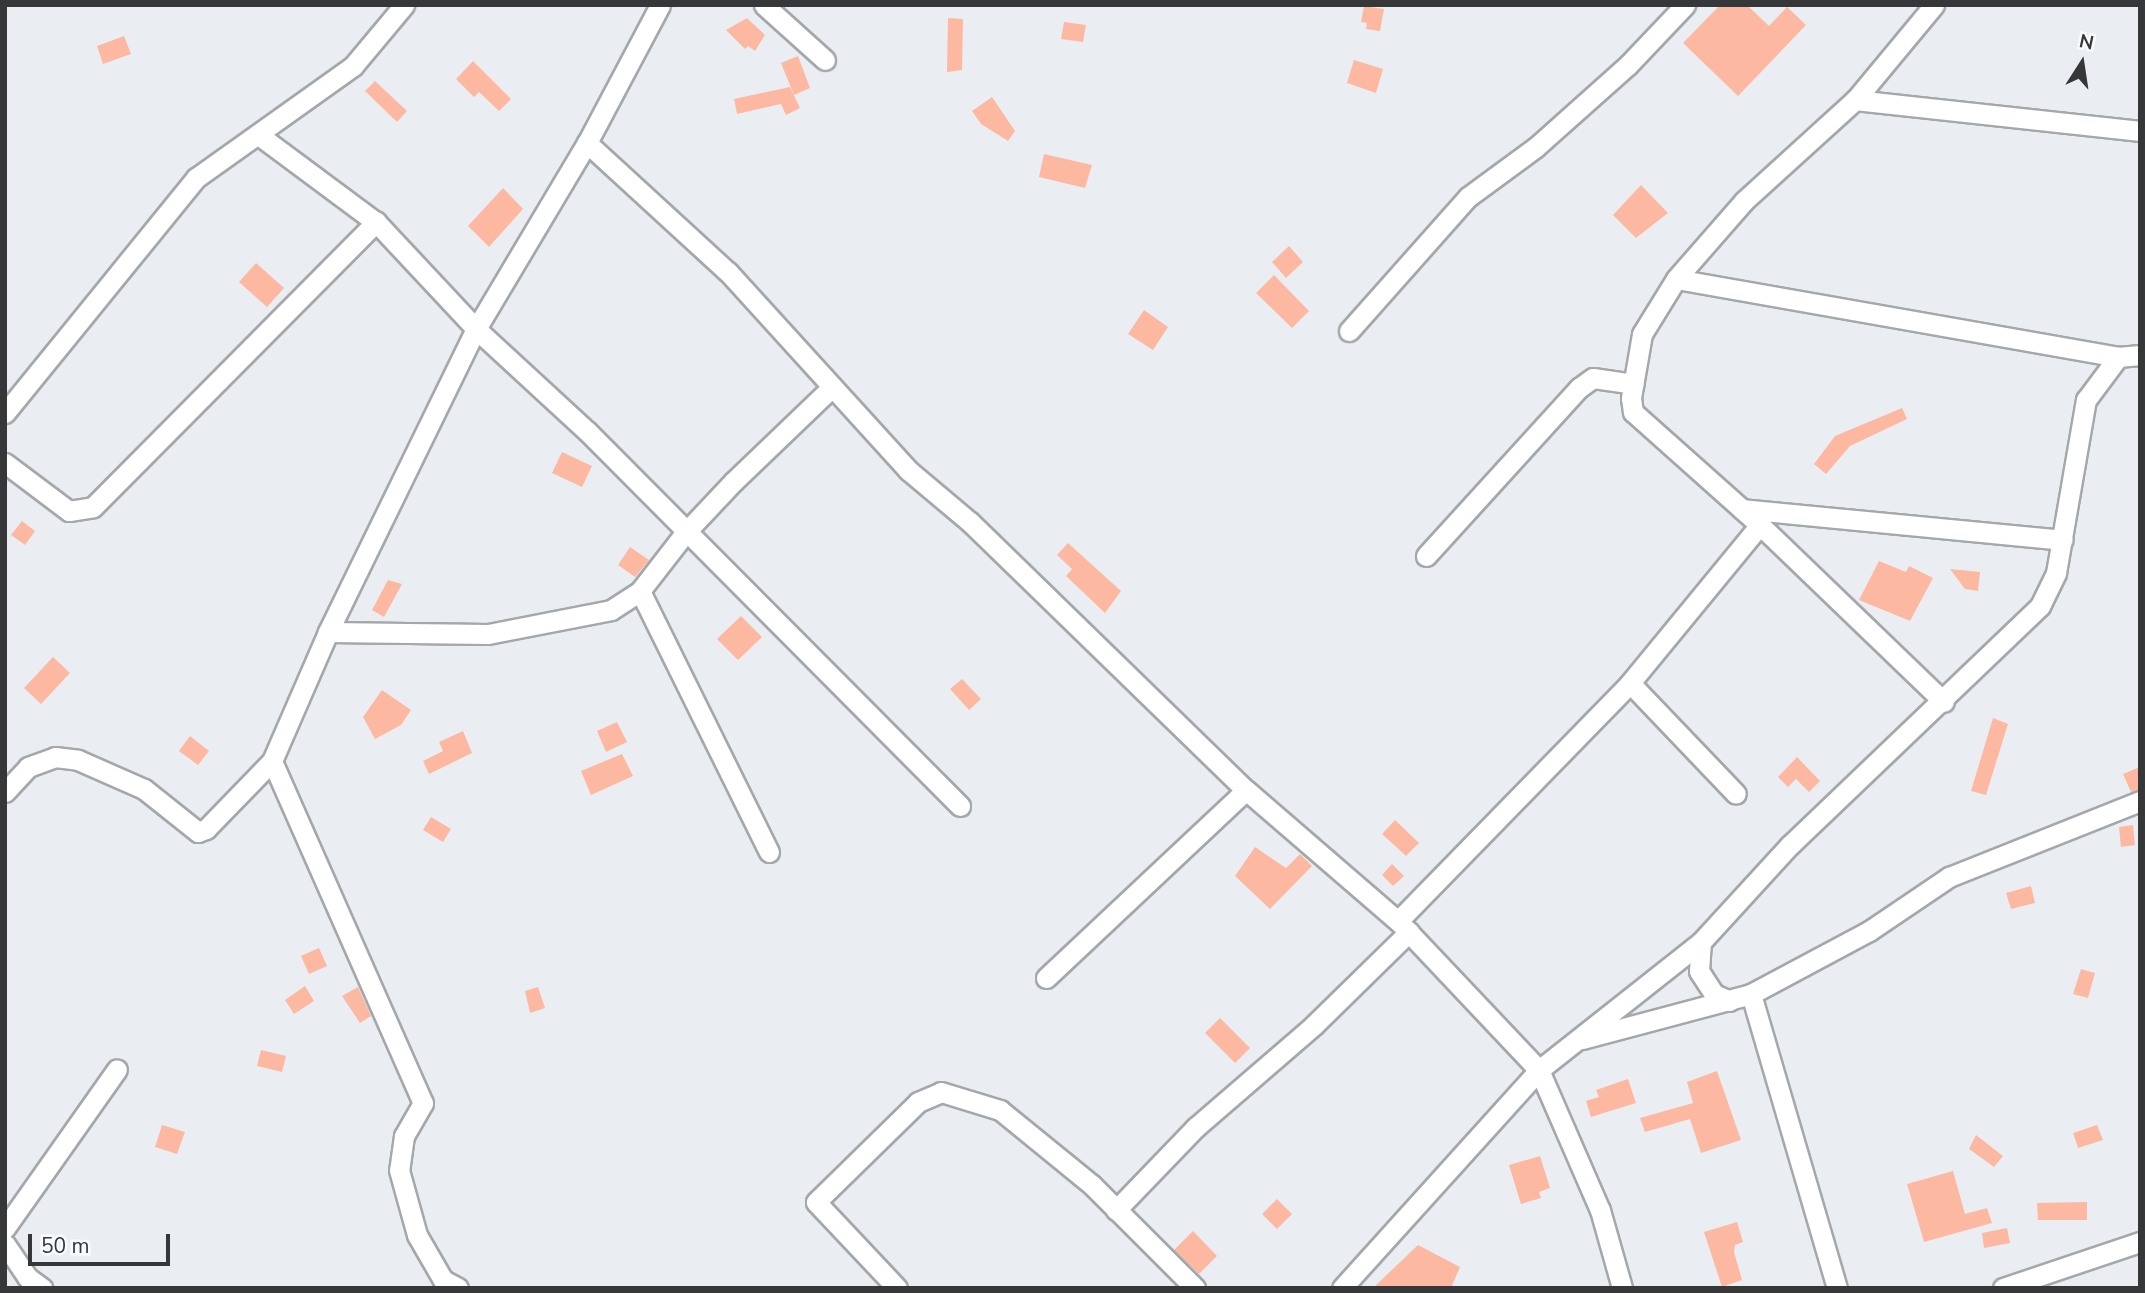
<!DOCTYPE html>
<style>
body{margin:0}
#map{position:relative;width:2145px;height:1293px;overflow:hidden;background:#eaeef2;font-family:"Nunito Sans",sans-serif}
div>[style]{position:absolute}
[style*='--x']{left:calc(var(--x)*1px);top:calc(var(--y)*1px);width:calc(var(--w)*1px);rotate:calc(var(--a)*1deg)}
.building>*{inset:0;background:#fdb8a2}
.roads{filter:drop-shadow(2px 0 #a4a7ab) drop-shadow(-2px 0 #a4a7ab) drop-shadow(0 2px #a4a7ab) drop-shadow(0 -2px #a4a7ab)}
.street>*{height:19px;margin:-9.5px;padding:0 9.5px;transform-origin:9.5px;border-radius:9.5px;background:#fff}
span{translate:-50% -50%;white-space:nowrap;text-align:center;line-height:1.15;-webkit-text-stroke:5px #f8fbff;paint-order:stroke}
.frame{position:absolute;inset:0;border:7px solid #363739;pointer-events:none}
.north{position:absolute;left:2047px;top:28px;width:70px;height:70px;-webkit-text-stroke:5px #f8fbff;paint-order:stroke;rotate:12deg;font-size:19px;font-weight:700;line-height:28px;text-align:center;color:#363739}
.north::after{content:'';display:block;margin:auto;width:24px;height:32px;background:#363739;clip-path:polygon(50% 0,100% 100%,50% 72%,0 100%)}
.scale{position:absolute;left:28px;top:1234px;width:142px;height:32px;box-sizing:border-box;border:4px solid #363739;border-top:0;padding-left:9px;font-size:21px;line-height:24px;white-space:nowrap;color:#363739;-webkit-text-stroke:5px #f8fbff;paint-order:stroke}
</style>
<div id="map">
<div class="building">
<i style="clip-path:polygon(1720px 5px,1747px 5px,1769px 26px,1787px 7px,1806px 25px,1738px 96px,1683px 43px)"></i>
<i style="clip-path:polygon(1364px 6px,1384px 9px,1380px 31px,1366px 29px,1367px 23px,1361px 22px)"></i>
<i style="clip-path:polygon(747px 18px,765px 35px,755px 51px,748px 46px,745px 49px,726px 30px)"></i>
<i style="clip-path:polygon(948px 18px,963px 19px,962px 70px,947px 72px)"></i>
<i style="clip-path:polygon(1064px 22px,1086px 25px,1083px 42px,1061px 39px)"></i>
<i style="clip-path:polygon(124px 36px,131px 54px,103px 64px,97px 46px)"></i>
<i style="clip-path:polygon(798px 56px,810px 88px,794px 95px,781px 63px)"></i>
<i style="clip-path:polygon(1354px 60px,1383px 69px,1376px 93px,1347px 83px)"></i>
<i style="clip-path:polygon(473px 61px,511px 99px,499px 111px,479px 92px,474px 97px,456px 79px)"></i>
<i style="clip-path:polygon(375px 81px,407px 111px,397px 122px,365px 91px)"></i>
<i style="clip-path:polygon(790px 87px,800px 108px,786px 115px,781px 104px,737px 114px,734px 99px)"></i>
<i style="clip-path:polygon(992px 97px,1015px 131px,1008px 141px,981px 124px,972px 111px)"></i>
<i style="clip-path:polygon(1044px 154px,1092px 165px,1085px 188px,1039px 177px)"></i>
<i style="clip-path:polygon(1641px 185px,1668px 213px,1636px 238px,1613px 215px)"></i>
<i style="clip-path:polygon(503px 188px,523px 209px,489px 247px,468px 226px)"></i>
<i style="clip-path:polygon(1289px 246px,1303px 262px,1286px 278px,1272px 262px)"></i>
<i style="clip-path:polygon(256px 263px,284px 288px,267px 307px,239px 282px)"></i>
<i style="clip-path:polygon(1274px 275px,1309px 311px,1292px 328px,1256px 293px)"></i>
<i style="clip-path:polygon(1144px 310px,1168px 327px,1153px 350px,1128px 334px)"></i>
<i style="clip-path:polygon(1902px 408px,1907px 419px,1850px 446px,1826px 474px,1814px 464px,1835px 436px)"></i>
<i style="clip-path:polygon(562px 452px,592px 466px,582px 487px,552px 473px)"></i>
<i style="clip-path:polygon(22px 521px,35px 531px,25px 545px,11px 535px)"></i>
<i style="clip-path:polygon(1068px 543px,1121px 591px,1105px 613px,1066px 576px,1072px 569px,1057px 555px)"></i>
<i style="clip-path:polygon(630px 547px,649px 560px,635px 577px,618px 565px)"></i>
<i style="clip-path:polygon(1879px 561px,1906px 572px,1909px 566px,1933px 578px,1910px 621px,1859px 600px)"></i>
<i style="clip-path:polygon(1950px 569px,1980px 572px,1978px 591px,1965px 589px)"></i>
<i style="clip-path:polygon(388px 580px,402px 584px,384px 617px,372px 610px)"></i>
<i style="clip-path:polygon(741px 616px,762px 637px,738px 660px,717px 639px)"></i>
<i style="clip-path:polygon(53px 657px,70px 673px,41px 704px,24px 688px)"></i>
<i style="clip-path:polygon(962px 679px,981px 699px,969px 710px,950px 689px)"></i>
<i style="clip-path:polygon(382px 690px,411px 710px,401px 725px,375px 739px,363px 717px)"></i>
<i style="clip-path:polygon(1993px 718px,2008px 724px,1986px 795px,1971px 791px)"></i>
<i style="clip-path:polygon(617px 722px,627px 742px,606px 752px,597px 731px)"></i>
<i style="clip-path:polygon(463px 731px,472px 753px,429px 774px,423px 761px,443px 751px,439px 742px)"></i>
<i style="clip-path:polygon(190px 736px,209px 751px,198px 765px,179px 751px)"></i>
<i style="clip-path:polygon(622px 754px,633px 776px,591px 795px,581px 771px)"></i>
<i style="clip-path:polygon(1797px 757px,1820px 781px,1809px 792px,1796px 779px,1788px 787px,1778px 777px)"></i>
<i style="clip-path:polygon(2140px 767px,2140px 789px,2131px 792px,2123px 774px)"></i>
<i style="clip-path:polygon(431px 817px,451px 829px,443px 842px,423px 830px)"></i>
<i style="clip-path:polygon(1395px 820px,1419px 843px,1406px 856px,1382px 834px)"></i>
<i style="clip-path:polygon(2133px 825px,2135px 845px,2121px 847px,2119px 827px)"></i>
<i style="clip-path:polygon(1255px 847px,1286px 868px,1300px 854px,1312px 866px,1270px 909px,1235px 876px)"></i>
<i style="clip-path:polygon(1392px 864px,1404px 876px,1393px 886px,1382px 875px)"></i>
<i style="clip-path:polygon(2031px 886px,2035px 903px,2011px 909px,2006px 893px)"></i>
<i style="clip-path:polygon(319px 948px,327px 966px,309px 974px,301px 956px)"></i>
<i style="clip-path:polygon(2081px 969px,2095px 973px,2088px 998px,2073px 994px)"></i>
<i style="clip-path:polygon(305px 986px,314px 1001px,294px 1014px,285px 1000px)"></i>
<i style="clip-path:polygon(358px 987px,371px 1016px,360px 1023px,342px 996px)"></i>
<i style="clip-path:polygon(538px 987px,545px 1008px,530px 1013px,525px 991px)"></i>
<i style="clip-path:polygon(1220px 1018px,1250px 1048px,1235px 1063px,1205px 1033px)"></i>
<i style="clip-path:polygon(261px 1050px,286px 1056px,282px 1072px,257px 1066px)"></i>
<i style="clip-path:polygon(1717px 1071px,1741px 1140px,1701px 1153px,1690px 1119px,1645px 1132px,1640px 1118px,1693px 1103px,1687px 1082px)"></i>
<i style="clip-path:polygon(1628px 1079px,1636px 1103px,1591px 1117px,1586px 1101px,1599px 1097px,1596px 1090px)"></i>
<i style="clip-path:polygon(162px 1125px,185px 1132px,177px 1154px,155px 1147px)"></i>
<i style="clip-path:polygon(2097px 1125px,2103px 1140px,2078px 1148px,2073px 1133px)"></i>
<i style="clip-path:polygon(1976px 1135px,2003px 1156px,1994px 1167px,1969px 1149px)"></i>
<i style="clip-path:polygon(1540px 1156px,1550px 1188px,1539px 1192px,1541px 1198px,1521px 1204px,1509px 1165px)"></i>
<i style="clip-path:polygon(1953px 1171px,1965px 1214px,1987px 1208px,1992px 1223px,1924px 1242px,1907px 1184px)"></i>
<i style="clip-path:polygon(1277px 1199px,1292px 1214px,1277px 1229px,1262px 1214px)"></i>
<i style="clip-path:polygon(2087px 1202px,2087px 1220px,2038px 1220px,2037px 1203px)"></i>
<i style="clip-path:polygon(1737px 1222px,1743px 1242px,1735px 1245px,1734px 1252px,1742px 1280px,1722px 1287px,1704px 1232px)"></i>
<i style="clip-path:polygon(2007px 1228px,2010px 1243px,1984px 1248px,1982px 1233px)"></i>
<i style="clip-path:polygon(1193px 1231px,1217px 1256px,1199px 1274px,1174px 1250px)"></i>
<i style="clip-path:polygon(1418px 1245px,1460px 1267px,1451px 1288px,1373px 1288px)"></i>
</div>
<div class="roads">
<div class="street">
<i style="--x:764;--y:5;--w:82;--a:42"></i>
<i style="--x:1934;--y:5;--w:124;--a:129.7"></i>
<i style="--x:1855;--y:100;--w:150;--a:137.7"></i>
<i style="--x:1744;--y:201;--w:103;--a:131.1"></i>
<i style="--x:1676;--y:279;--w:65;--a:121.7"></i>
<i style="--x:1642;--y:334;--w:65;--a:99.8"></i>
<i style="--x:1631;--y:398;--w:14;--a:82"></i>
<i style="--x:1633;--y:412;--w:170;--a:41.7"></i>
<i style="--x:1760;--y:525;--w:255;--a:43.9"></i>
<i style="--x:1855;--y:100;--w:287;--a:6.2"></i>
<i style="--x:260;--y:136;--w:144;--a:36.6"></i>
<i style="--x:376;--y:222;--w:146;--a:46.9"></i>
<i style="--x:476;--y:329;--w:151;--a:42.6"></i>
<i style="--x:587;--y:431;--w:529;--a:45.15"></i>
<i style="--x:587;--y:143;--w:191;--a:42.5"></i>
<i style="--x:728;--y:272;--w:268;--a:47.7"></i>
<i style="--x:908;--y:470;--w:81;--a:40"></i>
<i style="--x:970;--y:522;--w:385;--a:44.2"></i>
<i style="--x:1246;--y:790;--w:201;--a:40.8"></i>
<i style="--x:1398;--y:921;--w:205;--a:46.6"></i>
<i style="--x:1539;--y:1070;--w:153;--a:66.5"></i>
<i style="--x:1600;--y:1210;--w:81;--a:74.2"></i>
<i style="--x:1676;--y:279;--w:449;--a:10"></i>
<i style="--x:2118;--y:357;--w:22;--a:-5"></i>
<i style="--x:1349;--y:331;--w:179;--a:-48.4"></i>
<i style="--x:1468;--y:197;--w:84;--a:-36.3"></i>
<i style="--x:1536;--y:147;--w:123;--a:-41.7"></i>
<i style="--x:1628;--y:65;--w:83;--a:-46.5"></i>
<i style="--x:5;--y:413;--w:303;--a:-50.9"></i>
<i style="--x:196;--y:178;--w:193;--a:-35.5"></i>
<i style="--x:353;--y:66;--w:80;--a:-50.1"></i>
<i style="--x:5;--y:463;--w:80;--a:36.9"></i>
<i style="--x:69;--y:511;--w:24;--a:-9"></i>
<i style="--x:93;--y:507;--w:402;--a:-45.2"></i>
<i style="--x:1742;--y:509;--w:322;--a:5.5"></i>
<i style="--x:1426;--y:556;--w:227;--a:-47.7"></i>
<i style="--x:1579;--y:388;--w:17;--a:-36"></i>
<i style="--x:1593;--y:378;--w:41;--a:8.3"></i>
<i style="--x:640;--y:591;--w:291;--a:63.7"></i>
<i style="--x:328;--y:632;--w:160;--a:0.7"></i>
<i style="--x:488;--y:634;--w:125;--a:-11"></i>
<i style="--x:611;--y:610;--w:35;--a:-33"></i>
<i style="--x:640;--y:591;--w:73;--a:-52.2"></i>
<i style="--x:685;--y:533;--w:71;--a:-46.7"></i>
<i style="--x:734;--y:481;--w:136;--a:-43.8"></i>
<i style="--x:1630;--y:683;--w:153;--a:46.3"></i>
<i style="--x:272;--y:761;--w:374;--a:66.2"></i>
<i style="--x:423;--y:1103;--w:38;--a:120"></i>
<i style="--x:404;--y:1136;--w:34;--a:98"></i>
<i style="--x:399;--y:1170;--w:67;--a:74.5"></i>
<i style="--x:417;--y:1235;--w:52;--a:60"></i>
<i style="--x:443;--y:1280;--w:17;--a:28"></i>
<i style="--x:5;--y:792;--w:34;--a:-47"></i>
<i style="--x:28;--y:767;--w:29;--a:-20"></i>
<i style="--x:55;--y:757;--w:23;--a:7"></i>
<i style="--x:78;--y:760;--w:72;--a:23.7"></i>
<i style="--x:144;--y:789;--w:69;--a:38.5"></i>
<i style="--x:198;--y:832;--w:9;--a:-21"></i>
<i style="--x:206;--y:829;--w:95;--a:-45.9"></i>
<i style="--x:272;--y:761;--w:141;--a:-66.5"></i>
<i style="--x:328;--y:632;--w:337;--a:-64"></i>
<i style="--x:476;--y:329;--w:217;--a:-59.2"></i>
<i style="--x:587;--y:143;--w:156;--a:-62.1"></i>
<i style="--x:1398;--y:921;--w:332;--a:-45.7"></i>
<i style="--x:1630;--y:683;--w:205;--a:-50.6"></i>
<i style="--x:1701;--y:942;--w:29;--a:94"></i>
<i style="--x:1699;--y:971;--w:27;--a:57"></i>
<i style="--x:1714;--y:994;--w:17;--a:24"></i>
<i style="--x:1046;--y:978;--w:274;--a:-43.2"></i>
<i style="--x:1751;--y:994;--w:306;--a:73.7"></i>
<i style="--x:1582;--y:1039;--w:175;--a:-14.9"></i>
<i style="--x:1751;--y:994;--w:134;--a:-28.1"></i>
<i style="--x:1869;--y:931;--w:97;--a:-34"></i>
<i style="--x:1949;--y:877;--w:206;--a:-21.7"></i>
<i style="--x:1116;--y:1210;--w:115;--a:-46.1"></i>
<i style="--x:1196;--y:1127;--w:156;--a:-40.8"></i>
<i style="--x:1314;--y:1025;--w:133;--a:-44.4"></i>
<i style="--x:5;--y:1228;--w:194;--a:-54.8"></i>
<i style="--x:5;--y:1244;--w:40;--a:56"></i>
<i style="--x:27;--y:1277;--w:19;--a:36"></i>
<i style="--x:897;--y:1288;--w:118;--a:-133.3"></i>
<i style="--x:816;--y:1202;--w:143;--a:-44.4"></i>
<i style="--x:918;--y:1102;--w:25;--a:-23"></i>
<i style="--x:941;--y:1092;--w:62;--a:17"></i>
<i style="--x:1000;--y:1110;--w:119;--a:39.2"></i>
<i style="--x:1092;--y:1185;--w:146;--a:45"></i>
<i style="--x:1342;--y:1288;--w:294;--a:-47.9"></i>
<i style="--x:1539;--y:1070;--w:206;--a:-38.3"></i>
<i style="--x:1701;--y:942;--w:132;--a:-47.5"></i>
<i style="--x:1790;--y:845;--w:346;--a:-43.7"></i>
<i style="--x:2040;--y:606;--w:37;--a:-64"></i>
<i style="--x:2056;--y:573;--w:176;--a:-80.2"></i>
<i style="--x:2086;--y:400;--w:54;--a:-53.3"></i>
<i style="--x:2003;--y:1288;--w:145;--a:-18.6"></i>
</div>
</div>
<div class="frame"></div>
<div class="north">N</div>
<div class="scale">50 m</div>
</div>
